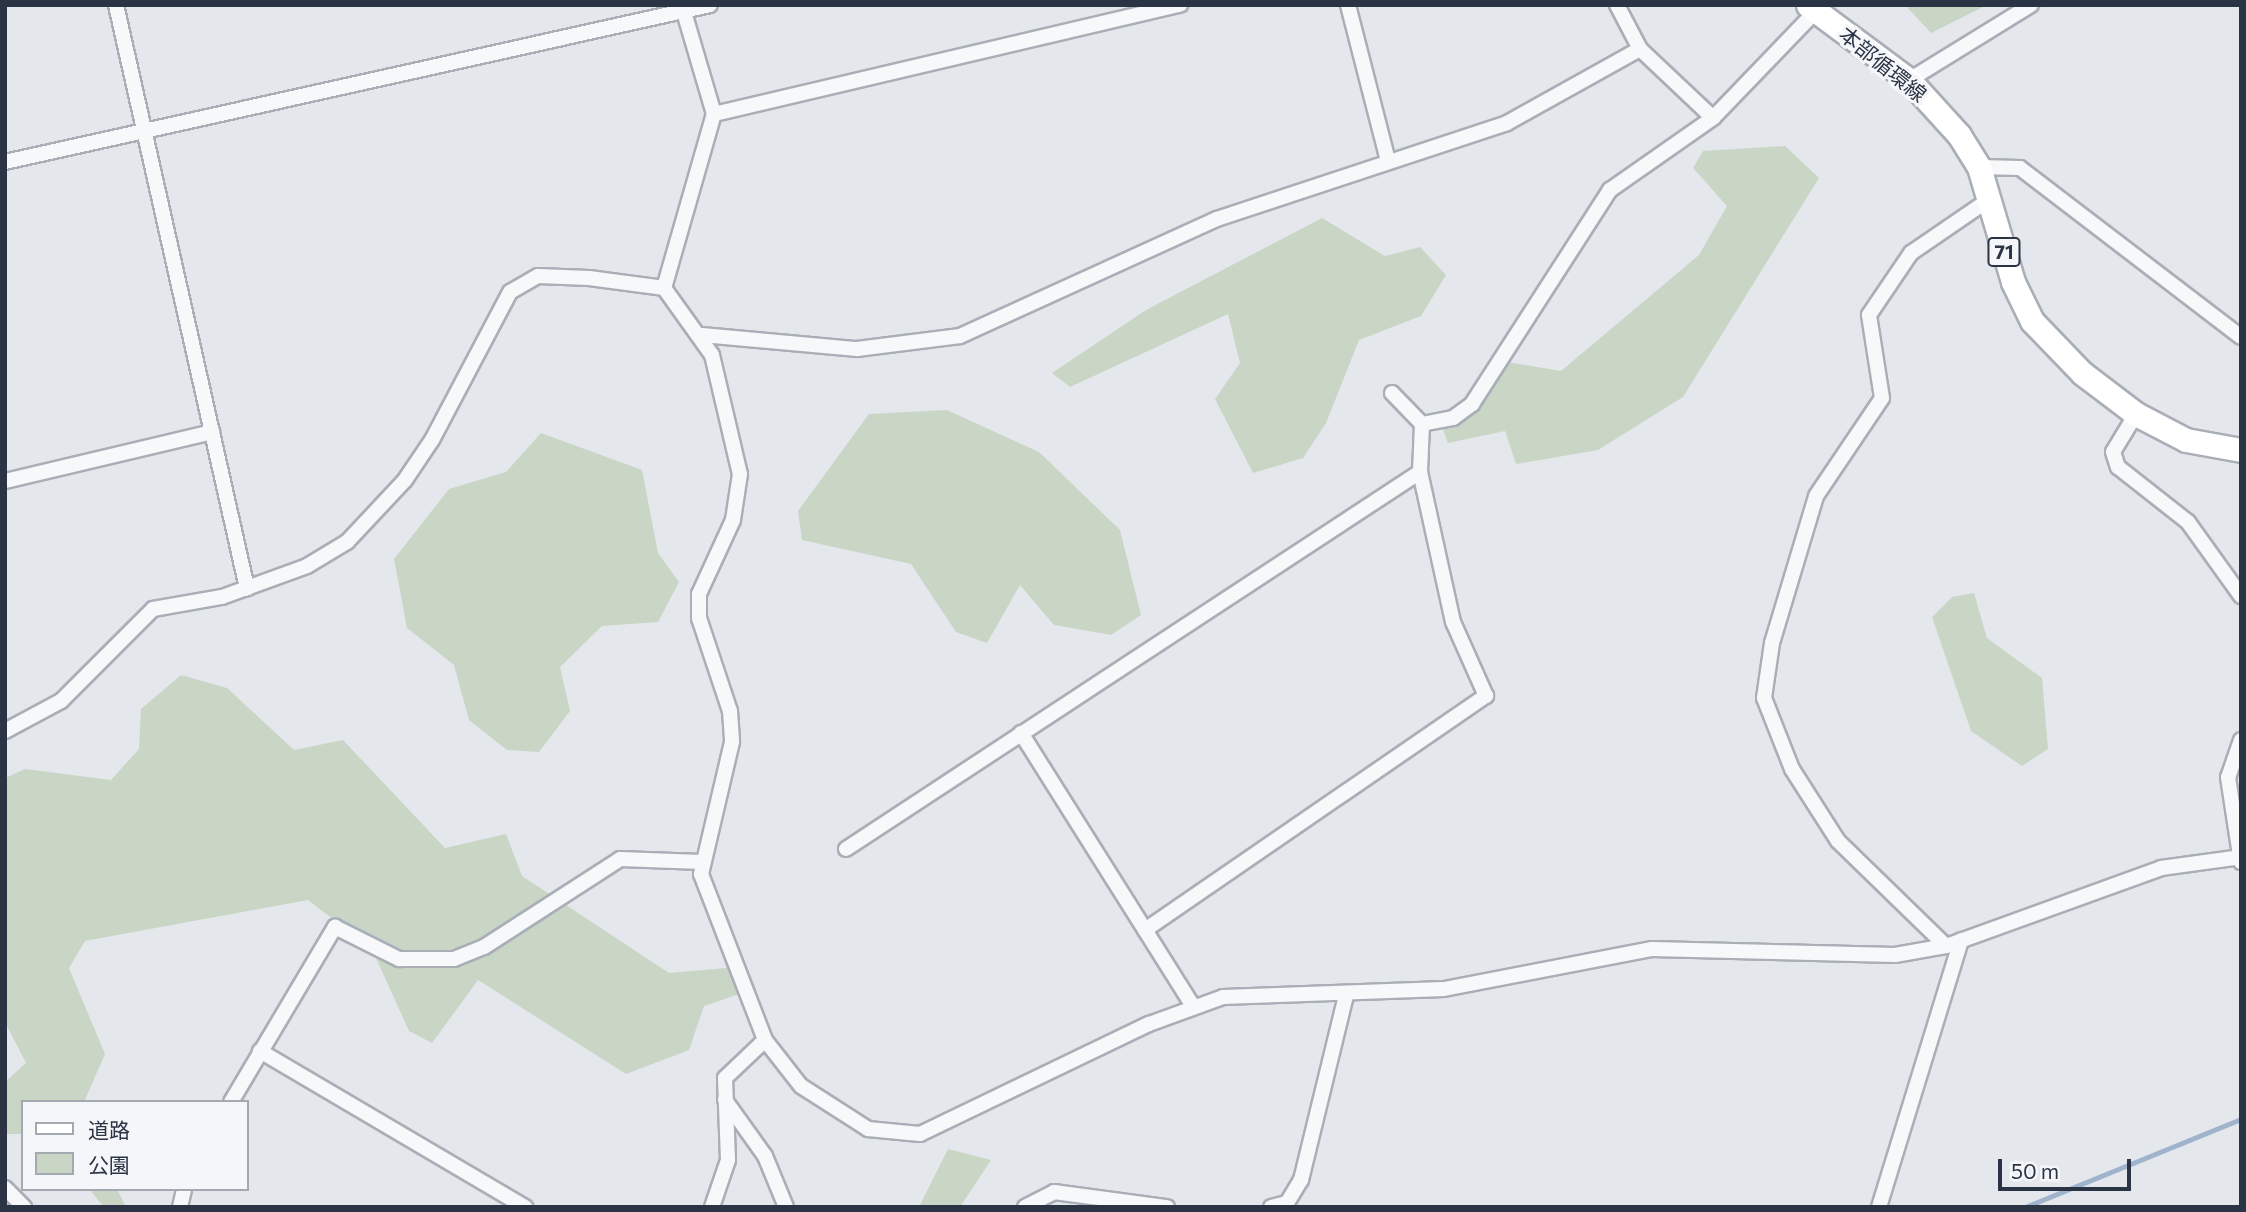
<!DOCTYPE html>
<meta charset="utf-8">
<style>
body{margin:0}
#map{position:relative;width:2246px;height:1212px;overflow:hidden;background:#e4e7ec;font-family:Commissioner,"Noto Sans JP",sans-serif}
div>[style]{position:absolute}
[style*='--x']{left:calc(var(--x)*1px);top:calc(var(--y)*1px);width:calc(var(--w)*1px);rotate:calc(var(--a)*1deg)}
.green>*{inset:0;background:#c9d6c5}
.stream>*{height:5px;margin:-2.5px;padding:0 2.5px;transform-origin:2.5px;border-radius:2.5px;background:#9fb4cc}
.roads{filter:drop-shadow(2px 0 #a9aeb7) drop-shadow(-2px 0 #a9aeb7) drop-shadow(0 2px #a9aeb7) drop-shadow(0 -2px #a9aeb7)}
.minor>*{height:14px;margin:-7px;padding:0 7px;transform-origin:7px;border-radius:7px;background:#f7f8fa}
.primary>*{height:23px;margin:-11.5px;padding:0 11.5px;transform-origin:11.5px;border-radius:11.5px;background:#fff}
span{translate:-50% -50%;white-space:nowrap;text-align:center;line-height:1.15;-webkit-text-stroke:6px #f4f6f9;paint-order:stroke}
.shield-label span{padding:2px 5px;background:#f4f6f9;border:2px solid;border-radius:5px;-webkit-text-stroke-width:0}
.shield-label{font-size:19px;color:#2b3445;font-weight:700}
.street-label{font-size:21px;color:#2b3445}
.frame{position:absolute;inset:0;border:7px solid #2b3445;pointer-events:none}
.legend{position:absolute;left:21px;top:1100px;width:228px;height:91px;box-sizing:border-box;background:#f4f6f9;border:2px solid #a4a8b1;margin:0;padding:9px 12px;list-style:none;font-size:21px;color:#2b3445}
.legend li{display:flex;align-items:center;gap:14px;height:35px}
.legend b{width:35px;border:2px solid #a4a8b1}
.scale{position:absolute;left:1998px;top:1159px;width:133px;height:32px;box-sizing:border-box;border:4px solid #2b3445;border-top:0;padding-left:9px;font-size:21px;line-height:24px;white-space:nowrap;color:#2b3445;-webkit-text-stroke:5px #f4f6f9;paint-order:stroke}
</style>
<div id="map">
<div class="green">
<i style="clip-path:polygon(1905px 5px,1987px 5px,1931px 33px)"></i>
<i style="clip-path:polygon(1785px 146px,1819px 178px,1683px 397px,1598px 450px,1516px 464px,1505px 431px,1448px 443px,1442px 427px,1507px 362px,1561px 371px,1699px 255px,1727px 206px,1693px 168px,1703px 151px)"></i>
<i style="clip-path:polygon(1322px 218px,1385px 256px,1420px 247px,1446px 275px,1421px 316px,1359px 340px,1326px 423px,1303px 458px,1253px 473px,1215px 399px,1240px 363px,1228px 314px,1070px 387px,1052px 373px,1146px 310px)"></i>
<i style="clip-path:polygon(947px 410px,1039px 452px,1120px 530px,1141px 615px,1111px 635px,1054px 625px,1020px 585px,987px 643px,956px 632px,911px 564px,802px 540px,798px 511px,869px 414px)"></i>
<i style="clip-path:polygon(541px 433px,642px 470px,658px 553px,679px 582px,658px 622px,602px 626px,560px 667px,570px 711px,539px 752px,507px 750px,469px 720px,454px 665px,407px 628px,394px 559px,449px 489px,506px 472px)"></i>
<i style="clip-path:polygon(1974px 593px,1987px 638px,2042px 678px,2048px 749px,2022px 766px,1971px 731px,1932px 617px,1952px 597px)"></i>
<i style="clip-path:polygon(181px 675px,227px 688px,294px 750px,343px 740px,445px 848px,506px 834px,522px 876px,669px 973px,738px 967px,745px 992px,704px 1006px,689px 1050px,626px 1074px,478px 980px,432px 1043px,409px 1031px,372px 949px,308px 900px,85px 941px,69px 968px,105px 1054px,84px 1102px,23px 1102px,23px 1134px,5px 1134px,5px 1082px,26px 1063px,5px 1022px,5px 778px,25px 769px,111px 780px,139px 749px,141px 709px)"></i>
<i style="clip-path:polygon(948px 1149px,991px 1160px,960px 1207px,919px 1207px)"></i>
<i style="clip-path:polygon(89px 1189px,117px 1189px,126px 1207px,104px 1207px)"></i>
</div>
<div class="stream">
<i style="--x:2025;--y:1207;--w:233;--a:-22.2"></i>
</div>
<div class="roads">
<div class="minor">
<i style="--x:116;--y:5;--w:598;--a:77.34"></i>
<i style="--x:1348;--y:5;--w:161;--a:75.6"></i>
<i style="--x:1617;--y:5;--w:50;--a:62.4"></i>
<i style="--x:1640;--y:49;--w:100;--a:43.4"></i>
<i style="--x:1909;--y:80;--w:143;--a:-31.6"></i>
<i style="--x:714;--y:114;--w:479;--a:-13.2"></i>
<i style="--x:5;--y:162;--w:722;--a:-12.55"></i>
<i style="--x:1979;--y:167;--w:41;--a:1.4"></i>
<i style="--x:2020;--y:168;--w:278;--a:37.4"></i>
<i style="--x:664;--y:288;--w:181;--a:-74"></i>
<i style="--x:714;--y:114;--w:114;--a:-106.4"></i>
<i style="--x:702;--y:335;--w:156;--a:5.2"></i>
<i style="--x:857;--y:349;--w:104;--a:-7.2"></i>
<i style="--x:960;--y:336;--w:282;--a:-24.5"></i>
<i style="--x:1217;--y:219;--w:305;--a:-18.3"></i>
<i style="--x:1507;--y:123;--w:152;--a:-29.1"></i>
<i style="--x:1392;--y:393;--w:43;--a:45.9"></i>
<i style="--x:1422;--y:424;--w:32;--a:-11"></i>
<i style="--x:1453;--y:418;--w:24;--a:-36"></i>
<i style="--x:1472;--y:404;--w:255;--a:-57.2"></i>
<i style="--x:1610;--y:190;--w:126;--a:-35"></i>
<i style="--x:1713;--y:118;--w:149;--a:-46.1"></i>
<i style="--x:2136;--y:414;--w:44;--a:121.2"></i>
<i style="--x:2113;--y:452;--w:16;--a:72"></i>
<i style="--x:2118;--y:467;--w:89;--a:38.2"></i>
<i style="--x:2188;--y:522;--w:91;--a:54.4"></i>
<i style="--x:5;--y:481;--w:213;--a:-13.3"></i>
<i style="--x:5;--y:731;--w:64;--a:-28.2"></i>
<i style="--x:61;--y:701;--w:130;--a:-45"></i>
<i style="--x:153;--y:609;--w:70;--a:-9.9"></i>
<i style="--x:222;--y:597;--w:90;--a:-20"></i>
<i style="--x:307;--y:566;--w:47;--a:-31"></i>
<i style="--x:347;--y:542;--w:85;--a:-46.9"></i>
<i style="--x:405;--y:480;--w:48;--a:-56"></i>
<i style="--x:432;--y:440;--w:167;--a:-62.2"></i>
<i style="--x:510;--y:292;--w:32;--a:-30"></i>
<i style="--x:538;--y:276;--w:51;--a:2.2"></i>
<i style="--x:589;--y:278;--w:76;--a:7.6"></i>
<i style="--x:664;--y:288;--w:82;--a:54.4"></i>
<i style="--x:712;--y:355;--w:122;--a:76.8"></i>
<i style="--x:740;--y:474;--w:47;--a:98.7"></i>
<i style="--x:733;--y:520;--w:81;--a:114.7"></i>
<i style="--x:699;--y:594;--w:24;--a:90"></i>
<i style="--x:699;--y:618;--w:98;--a:71.6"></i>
<i style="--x:730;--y:711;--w:31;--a:86"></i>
<i style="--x:732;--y:742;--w:136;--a:103.2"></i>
<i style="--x:701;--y:874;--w:178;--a:68.9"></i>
<i style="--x:765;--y:1040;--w:58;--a:52"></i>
<i style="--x:801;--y:1086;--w:80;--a:32.7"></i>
<i style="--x:868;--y:1129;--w:52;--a:5.5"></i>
<i style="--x:920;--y:1134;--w:254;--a:-25.7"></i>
<i style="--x:1149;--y:1024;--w:79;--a:-20"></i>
<i style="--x:1223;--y:997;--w:221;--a:-2.1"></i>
<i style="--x:1444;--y:989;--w:212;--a:-10.9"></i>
<i style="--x:1652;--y:949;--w:243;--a:1.4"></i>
<i style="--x:1895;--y:955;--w:52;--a:-10"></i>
<i style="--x:1946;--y:946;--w:229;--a:-19.9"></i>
<i style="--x:2161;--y:868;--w:81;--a:-7.8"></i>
<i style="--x:1021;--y:733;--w:321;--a:57.8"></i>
<i style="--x:2241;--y:740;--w:39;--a:109"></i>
<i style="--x:2228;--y:777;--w:86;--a:81.3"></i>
<i style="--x:846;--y:849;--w:687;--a:-33.3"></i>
<i style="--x:1145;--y:930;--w:414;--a:-34.5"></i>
<i style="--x:1486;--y:696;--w:81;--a:-114"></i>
<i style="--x:1453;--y:622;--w:154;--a:-102.4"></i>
<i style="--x:1420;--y:472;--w:48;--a:-87.6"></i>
<i style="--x:1946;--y:946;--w:151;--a:-135.8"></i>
<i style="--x:1838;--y:841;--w:85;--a:-122.6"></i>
<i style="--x:1792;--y:769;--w:76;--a:-111.5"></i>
<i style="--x:1764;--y:698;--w:56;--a:-81.7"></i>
<i style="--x:1772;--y:643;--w:153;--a:-73.3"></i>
<i style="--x:1816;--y:496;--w:118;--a:-56"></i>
<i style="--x:1882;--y:398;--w:84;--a:-98.9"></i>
<i style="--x:1869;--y:315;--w:75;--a:-55.9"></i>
<i style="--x:1911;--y:253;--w:96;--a:-34.4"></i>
<i style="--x:260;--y:1051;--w:308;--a:30.5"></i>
<i style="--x:725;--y:1100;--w:69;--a:54.5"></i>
<i style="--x:765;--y:1156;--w:55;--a:67.6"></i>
<i style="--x:231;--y:1102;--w:204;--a:-59.3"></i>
<i style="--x:335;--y:927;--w:72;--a:26.6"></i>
<i style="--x:399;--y:959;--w:55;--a:0"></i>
<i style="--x:454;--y:959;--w:32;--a:-22"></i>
<i style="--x:484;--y:947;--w:162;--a:-32.9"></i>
<i style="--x:620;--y:859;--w:82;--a:2.1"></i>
<i style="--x:5;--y:1188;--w:27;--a:45"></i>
<i style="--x:180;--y:1207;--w:18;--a:-77"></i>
<i style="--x:712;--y:1207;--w:50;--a:-71.2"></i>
<i style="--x:728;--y:1160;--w:82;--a:-92.1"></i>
<i style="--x:725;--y:1078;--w:55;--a:-43.5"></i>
<i style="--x:1025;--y:1207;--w:33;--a:-27"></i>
<i style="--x:1054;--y:1192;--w:114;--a:7.6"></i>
<i style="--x:1271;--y:1207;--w:16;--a:-14"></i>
<i style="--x:1287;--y:1203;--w:27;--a:-59"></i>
<i style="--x:1301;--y:1180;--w:189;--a:-76.3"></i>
<i style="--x:1879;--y:1207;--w:279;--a:-72.9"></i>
</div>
<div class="primary">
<i style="--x:1808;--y:5;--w:126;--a:36.6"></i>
<i style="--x:1909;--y:80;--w:74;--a:47.7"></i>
<i style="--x:1959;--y:135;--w:38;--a:58"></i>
<i style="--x:1979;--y:167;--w:120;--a:73.5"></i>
<i style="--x:2013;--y:282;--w:43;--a:64"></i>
<i style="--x:2032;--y:321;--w:72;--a:46.1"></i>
<i style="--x:2082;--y:373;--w:68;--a:37.2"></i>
<i style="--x:2136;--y:414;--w:56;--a:27.5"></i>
<i style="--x:2186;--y:440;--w:56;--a:10.3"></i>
</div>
</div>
<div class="shield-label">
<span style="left:2004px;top:252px">71</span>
</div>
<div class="street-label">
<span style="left:1883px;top:64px;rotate:39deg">本部循環線</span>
</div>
<div class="frame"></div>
<ul class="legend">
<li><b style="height:9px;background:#fff"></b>道路</li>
<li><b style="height:19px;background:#c9d6c5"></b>公園</li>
</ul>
<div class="scale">50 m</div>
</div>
